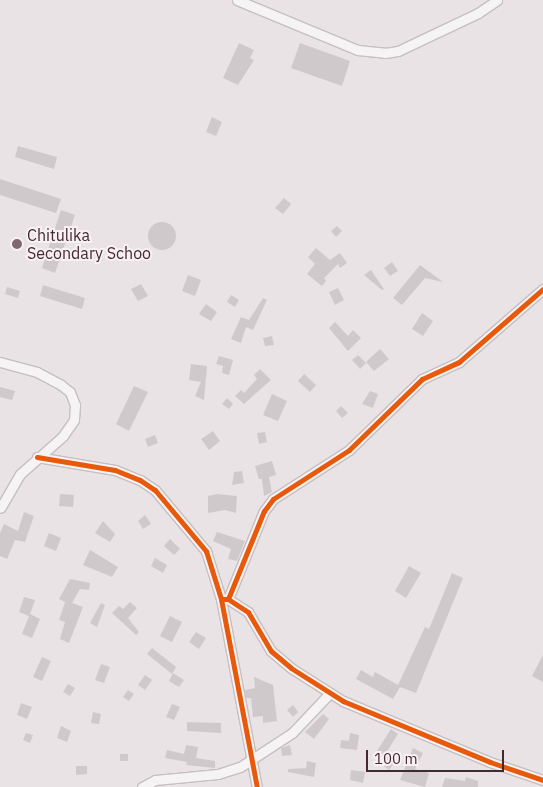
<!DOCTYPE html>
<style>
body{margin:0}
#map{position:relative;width:543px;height:787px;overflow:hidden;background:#e9e3e6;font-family:"IBM Plex Sans",sans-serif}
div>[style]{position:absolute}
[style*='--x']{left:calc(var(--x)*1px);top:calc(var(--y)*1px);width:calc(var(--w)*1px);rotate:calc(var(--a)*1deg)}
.building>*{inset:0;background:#d0c9cc}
.round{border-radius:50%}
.roads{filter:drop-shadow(1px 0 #c5bfc1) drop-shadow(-1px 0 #c5bfc1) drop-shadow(0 1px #c5bfc1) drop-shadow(0 -1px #c5bfc1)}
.minor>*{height:9px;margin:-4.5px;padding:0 4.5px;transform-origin:4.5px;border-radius:4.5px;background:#f6f3f4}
.cycleway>*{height:5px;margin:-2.5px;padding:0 2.5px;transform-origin:2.5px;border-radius:2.5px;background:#e8590c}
.dots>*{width:14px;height:14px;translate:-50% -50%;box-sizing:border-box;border:2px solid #f8f1f4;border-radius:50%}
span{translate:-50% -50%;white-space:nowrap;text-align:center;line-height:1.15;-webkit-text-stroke:4px #f8f1f4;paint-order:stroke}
.poi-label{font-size:16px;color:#442832}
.left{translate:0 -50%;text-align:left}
.scale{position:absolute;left:366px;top:750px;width:138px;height:22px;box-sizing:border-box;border:2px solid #442832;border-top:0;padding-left:6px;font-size:15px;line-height:18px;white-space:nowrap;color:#442832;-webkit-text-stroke:4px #f8f1f4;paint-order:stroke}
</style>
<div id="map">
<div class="building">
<i style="clip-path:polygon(239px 43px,254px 50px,250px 58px,254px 60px,238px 85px,223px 78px)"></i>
<i style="clip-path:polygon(300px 43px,350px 61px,342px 86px,291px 68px)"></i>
<i style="clip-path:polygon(212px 117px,222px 122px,216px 136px,206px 132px)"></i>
<i style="clip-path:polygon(18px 146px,57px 157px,54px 169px,15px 157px)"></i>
<i style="clip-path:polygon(0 179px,61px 199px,56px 213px,0 195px)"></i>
<i style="clip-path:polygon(284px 198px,291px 204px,283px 214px,275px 208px)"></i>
<i style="clip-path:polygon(61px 210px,75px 215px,55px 273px,42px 268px)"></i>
<i class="round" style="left:148px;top:222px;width:28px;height:28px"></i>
<i style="clip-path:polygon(337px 226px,342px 231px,336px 237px,331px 231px)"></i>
<i style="clip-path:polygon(316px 248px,330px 260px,340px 253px,347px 263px,340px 268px,338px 264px,324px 278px,326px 281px,322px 286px,307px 274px,315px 264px,308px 257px)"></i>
<i style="clip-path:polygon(392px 262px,398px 271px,390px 276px,384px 268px)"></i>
<i style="clip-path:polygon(420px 265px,443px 282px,425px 278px,402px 305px,393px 298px)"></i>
<i style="clip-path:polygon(371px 270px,384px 289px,382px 290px,364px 275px)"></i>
<i style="clip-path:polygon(188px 275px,201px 280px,195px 296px,182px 291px)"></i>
<i style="clip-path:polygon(141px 284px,148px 296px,138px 301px,131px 289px)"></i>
<i style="clip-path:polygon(43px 285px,85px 298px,82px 309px,40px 296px)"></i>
<i style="clip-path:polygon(7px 287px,20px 291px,18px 298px,5px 294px)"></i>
<i style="clip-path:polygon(338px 288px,344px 300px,335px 305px,329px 292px)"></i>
<i style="clip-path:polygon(231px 295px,239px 300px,235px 307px,227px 302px)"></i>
<i style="clip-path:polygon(263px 298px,267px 300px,253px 330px,246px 327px,241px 343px,231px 339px,241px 317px,249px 320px)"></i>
<i style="clip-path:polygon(206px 304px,217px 312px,211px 321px,199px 314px)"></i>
<i style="clip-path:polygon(422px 313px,433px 321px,423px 336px,412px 329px)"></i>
<i style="clip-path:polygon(335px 322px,348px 336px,353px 330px,361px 338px,348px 351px,329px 328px)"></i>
<i style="clip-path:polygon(272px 336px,274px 345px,265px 346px,263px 338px)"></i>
<i style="clip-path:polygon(380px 349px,389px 359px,374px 371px,366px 362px)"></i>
<i style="clip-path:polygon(358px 355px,366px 363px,360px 369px,352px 360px)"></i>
<i style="clip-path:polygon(219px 356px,233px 360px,229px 375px,222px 373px,223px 366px,216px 364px)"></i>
<i style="clip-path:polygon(191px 364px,207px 366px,204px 400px,195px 396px,201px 382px,189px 380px)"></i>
<i style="clip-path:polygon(260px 369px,271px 380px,244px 404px,235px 396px,241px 390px,244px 393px,257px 379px,254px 375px)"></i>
<i style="clip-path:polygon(304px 374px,316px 385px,310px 392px,298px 381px)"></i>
<i style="clip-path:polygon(134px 386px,148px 392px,129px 431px,116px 424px)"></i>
<i style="clip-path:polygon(0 387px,15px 391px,12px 400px,0 397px)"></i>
<i style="clip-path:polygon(370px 391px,378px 394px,373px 408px,362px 404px)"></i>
<i style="clip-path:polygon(272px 394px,287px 401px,278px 421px,263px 415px)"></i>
<i style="clip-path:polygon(227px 398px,233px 404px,229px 409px,222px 404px)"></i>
<i style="clip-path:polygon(341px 406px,348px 413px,342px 418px,336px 411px)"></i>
<i style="clip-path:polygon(213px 431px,220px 441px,209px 450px,201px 439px)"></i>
<i style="clip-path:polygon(265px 432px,267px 442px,259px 444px,257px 433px)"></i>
<i style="clip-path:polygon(155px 435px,158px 443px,148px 447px,145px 439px)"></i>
<i style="clip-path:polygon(272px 461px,276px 475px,269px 477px,272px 492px,264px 496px,262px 479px,259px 479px,255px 466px)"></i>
<i style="clip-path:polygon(242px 471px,244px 483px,232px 485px,234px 472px)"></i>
<i style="clip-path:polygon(60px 494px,74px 495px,73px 507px,59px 506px)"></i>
<i style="clip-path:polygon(217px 494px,237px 496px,236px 513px,225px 510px,208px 513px,208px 496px)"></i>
<i style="clip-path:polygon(24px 512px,34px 516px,25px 542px,15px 540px,7px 559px,0 556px,0 533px,4px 524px,18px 531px)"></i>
<i style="clip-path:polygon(145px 515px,151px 524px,143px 529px,138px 521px)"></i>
<i style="clip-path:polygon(103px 521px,115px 534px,110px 542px,95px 533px)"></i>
<i style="clip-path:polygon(217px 532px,245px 541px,237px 561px,228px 559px,231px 549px,213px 541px)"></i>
<i style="clip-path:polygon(49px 533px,61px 538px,56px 551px,44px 546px)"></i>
<i style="clip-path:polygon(170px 539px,180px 549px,174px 555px,164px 546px)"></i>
<i style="clip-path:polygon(90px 550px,118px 567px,112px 577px,83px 565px)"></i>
<i style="clip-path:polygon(155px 558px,167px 565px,163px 573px,151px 566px)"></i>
<i style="clip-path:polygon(409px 566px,421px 573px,406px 598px,395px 591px)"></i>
<i style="clip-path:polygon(452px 573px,463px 578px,416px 693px,400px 687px,393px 699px,356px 679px,361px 670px,373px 677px,375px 672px,398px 685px,425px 627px,429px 629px)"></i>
<i style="clip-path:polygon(70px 579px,90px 583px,89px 590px,80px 589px,72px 603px,83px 607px,69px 643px,60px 639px,65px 622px,59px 620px,65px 602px,59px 599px)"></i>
<i style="clip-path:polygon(24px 597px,35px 600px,30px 614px,40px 619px,32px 638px,22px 634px,29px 616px,19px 612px)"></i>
<i style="clip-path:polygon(130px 602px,137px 608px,128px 618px,139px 632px,136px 635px,112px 613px,119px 606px,123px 609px)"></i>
<i style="clip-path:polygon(101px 603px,105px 605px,97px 627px,90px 623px)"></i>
<i style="clip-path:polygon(170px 616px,182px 622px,172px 642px,160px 636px)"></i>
<i style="clip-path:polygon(196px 632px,206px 638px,199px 649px,189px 642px)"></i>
<i style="clip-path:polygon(152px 648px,176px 667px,172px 674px,147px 654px)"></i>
<i style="clip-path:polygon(543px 655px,543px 682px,532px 676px)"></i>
<i style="clip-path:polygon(42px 657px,51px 661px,42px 681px,33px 677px)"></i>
<i style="clip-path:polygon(101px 664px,110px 667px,104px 683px,95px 680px)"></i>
<i style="clip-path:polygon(173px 673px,184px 680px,179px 687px,169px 681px)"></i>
<i style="clip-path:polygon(145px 675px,152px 680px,145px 690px,138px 685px)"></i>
<i style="clip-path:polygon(254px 677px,273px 685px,277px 721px,263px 723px,263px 716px,253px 717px,251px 698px,246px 698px,245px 690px,255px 688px)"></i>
<i style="clip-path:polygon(68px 684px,75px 688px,70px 696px,63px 692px)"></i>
<i style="clip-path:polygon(128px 690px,134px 694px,129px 701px,123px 697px)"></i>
<i style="clip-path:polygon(21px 703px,32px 707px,27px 719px,17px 715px)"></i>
<i style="clip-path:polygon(172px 704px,180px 707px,174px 720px,166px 717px)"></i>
<i style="clip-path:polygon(293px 705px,298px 712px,293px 717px,287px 710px)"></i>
<i style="clip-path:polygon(93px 712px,101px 714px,99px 724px,91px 723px)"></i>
<i style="clip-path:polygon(323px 714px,329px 719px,314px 739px,305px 732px)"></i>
<i style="clip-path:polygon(187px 722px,221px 723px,221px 733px,187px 731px)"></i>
<i style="clip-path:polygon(61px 726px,71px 731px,67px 742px,57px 738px)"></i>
<i style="clip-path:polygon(391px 729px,398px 734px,384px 756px,377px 751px)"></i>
<i style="clip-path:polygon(26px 733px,33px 735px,30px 743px,23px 740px)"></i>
<i style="clip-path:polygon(350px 733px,359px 735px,357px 750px,340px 748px,341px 740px,349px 741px)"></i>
<i style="clip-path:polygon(186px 745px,198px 747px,196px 758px,215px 761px,215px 768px,186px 765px,187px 762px,165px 758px,167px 750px,184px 754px)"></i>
<i style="clip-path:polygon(290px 745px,292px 755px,282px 756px,281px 748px)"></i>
<i style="clip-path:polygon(413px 748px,423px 753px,415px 769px,429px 773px,425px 787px,400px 780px)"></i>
<i style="clip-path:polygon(120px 754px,128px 754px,128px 761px,120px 761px)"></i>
<i style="clip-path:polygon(386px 754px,396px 760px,389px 770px,380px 763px)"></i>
<i style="clip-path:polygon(307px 761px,316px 763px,314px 777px,288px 772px,288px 769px,306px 768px)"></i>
<i style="clip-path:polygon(76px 766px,87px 766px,87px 774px,76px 775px)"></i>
<i style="clip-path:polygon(351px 770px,365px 772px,363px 783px,350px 780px)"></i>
<i style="clip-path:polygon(466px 777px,478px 781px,478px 787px,442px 787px,445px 778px,465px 781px)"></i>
</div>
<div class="roads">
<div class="minor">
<i style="--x:237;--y:0;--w:131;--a:22.5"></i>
<i style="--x:358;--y:50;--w:27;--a:6"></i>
<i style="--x:385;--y:53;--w:13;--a:-9"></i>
<i style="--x:398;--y:51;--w:89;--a:-25.4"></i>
<i style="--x:478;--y:13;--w:23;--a:-34"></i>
<i style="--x:0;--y:362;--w:38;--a:15"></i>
<i style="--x:37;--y:372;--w:27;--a:28"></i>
<i style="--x:61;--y:385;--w:11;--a:38"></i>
<i style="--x:70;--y:392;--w:14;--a:69"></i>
<i style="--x:75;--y:405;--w:15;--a:94"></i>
<i style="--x:74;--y:420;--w:19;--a:125"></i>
<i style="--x:63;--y:436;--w:57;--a:138.5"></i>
<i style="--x:20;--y:474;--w:39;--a:120"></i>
<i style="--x:37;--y:457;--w:79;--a:9.5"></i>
<i style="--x:115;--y:470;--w:27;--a:22"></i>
<i style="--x:140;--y:480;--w:18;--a:34"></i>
<i style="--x:155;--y:490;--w:80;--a:50.1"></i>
<i style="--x:206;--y:551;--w:50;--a:72.6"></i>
<i style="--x:221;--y:599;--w:191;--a:79.2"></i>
<i style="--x:221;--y:599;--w:7;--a:0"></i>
<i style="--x:228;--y:599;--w:95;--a:-67.8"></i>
<i style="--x:264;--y:511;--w:15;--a:-53"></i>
<i style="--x:273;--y:499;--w:90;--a:-32.8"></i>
<i style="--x:349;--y:450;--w:102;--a:-44.2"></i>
<i style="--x:422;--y:379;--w:41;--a:-24.7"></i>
<i style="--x:459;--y:362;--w:111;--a:-41"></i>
<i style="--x:228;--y:599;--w:24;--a:33"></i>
<i style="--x:248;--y:612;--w:45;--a:59.5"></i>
<i style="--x:271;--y:651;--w:26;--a:40"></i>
<i style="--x:291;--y:668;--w:62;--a:32.4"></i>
<i style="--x:343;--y:701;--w:159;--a:22.5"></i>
<i style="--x:490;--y:762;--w:56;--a:18.8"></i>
<i style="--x:142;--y:787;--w:15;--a:-28"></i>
<i style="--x:155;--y:780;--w:63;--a:-5.4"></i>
<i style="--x:218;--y:774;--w:23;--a:-18"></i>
<i style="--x:240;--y:767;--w:62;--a:-33.2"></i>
<i style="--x:292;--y:733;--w:55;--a:-46.5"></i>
</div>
</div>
<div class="cycleway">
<i style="--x:37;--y:457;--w:79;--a:9.5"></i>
<i style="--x:115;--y:470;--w:27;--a:22"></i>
<i style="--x:140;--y:480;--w:18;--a:34"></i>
<i style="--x:155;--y:490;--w:80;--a:50.1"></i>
<i style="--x:206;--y:551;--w:50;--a:72.6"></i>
<i style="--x:221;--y:599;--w:191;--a:79.2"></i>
<i style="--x:221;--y:599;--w:7;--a:0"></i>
<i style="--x:228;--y:599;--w:95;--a:-67.8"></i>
<i style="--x:264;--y:511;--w:15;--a:-53"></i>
<i style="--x:273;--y:499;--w:90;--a:-32.8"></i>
<i style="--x:349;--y:450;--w:102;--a:-44.2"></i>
<i style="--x:422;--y:379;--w:41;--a:-24.7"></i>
<i style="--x:459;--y:362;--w:111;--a:-41"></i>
<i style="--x:228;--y:599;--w:24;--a:33"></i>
<i style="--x:248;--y:612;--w:45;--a:59.5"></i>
<i style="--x:271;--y:651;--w:26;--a:40"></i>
<i style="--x:291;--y:668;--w:62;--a:32.4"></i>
<i style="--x:343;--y:701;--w:159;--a:22.5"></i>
<i style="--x:490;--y:762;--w:56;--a:18.8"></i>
</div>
<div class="dots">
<i style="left:17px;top:244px;background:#7e6971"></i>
</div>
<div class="poi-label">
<span class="left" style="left:27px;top:244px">Chitulika<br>Secondary Schoo</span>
</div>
<div class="scale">100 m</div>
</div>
